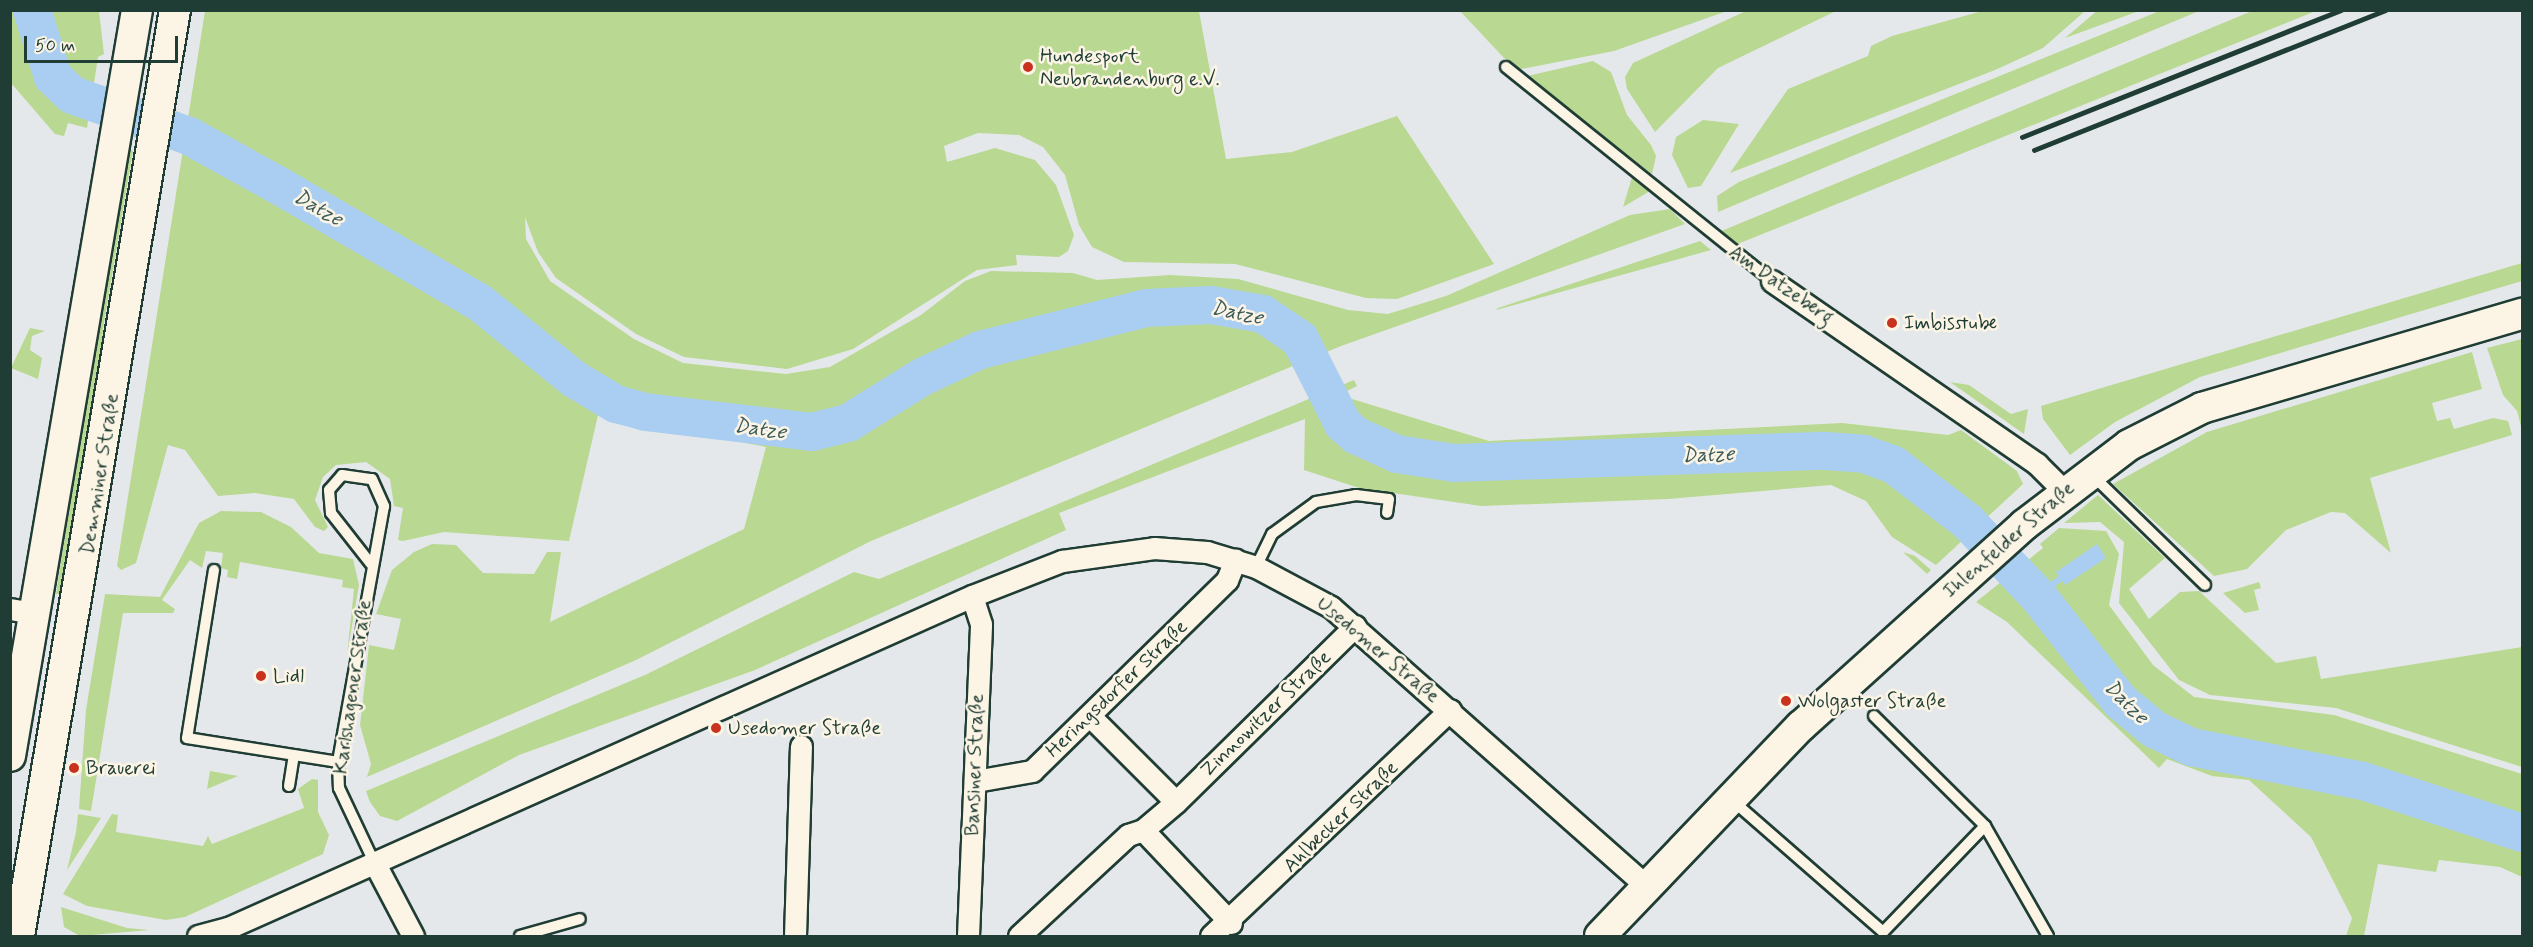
<!DOCTYPE html>
<meta charset="utf-8">
<style>
body{margin:0}
#map{position:relative;width:2533px;height:947px;overflow:hidden;background:#e5e8ea;font-family:Mynerve,sans-serif}
div>[style]{position:absolute}
[style*='--x']{left:calc(var(--x)*1px);top:calc(var(--y)*1px);width:calc(var(--w)*1px);rotate:calc(var(--a)*1deg)}
.green>*{inset:0;background:#b9d891}
.water>*{inset:0;background:#aacef1}
.stream>*{height:6px;margin:-3px;padding:0 3px;transform-origin:3px;border-radius:3px;background:#aacef1}
.river>*{height:38px;margin:-19px;padding:0 19px;transform-origin:19px;border-radius:19px;background:#aacef1}
.roads{filter:drop-shadow(2px 0 #1f3d34) drop-shadow(-2px 0 #1f3d34) drop-shadow(0 2px #1f3d34) drop-shadow(0 -2px #1f3d34)}
.lane>*{height:10px;margin:-5px;padding:0 5px;transform-origin:5px;border-radius:5px;background:#fcf5e5}
.street>*{height:21px;margin:-10.5px;padding:0 10.5px;transform-origin:10.5px;border-radius:10.5px;background:#fcf5e5}
.secondary>*{height:30px;margin:-15px;padding:0 15px;transform-origin:15px;border-radius:15px;background:#fcf5e5}
.rail>*{height:4.5px;margin:-2.25px;padding:0 2.25px;transform-origin:2.25px;border-radius:2.25px;background:#1f3d34}
.dots>*{width:16px;height:16px;translate:-50% -50%;box-sizing:border-box;border:3px solid #fcf5e5;border-radius:50%}
span{translate:-50% -50%;white-space:nowrap;text-align:center;line-height:1.15;-webkit-text-stroke:5px #fcf5e5;paint-order:stroke}
.poi-label{font-size:20px;color:#1f3d34}
.left{translate:0 -50%;text-align:left}
.street-label{font-size:20px;color:#1f3d34}
.water-label{font-size:21px;color:#3b5a5a;font-style:italic}
.frame{position:absolute;inset:0;border:12px solid #1f3d34;pointer-events:none}
.scale{position:absolute;left:24px;top:36px;width:154px;height:27px;box-sizing:border-box;border:3px solid #1f3d34;border-top:0;padding-left:8px;font-size:18px;line-height:21px;white-space:nowrap;color:#1f3d34;-webkit-text-stroke:4px #fcf5e5;paint-order:stroke}
</style>
<div id="map">
<div class="green">
<i style="clip-path:polygon(1986px 10px,2085px 11px,2043px 48px,1995px 70px,1730px 173px,1788px 89px,1868px 56px,1871px 46px,1892px 36px)"></i>
<i style="clip-path:polygon(2098px 10px,2139px 11px,2065px 38px,2078px 27px)"></i>
<i style="clip-path:polygon(2162px 10px,2199px 11px,1718px 212px,1717px 196px,1739px 182px)"></i>
<i style="clip-path:polygon(10px 11px,99px 11px,104px 54px,98px 57px,87px 128px,68px 123px,64px 136px,55px 134px,11px 83px)"></i>
<i style="clip-path:polygon(205px 11px,1199px 11px,1226px 159px,1292px 152px,1397px 116px,1494px 264px,1397px 299px,1366px 298px,1235px 264px,1124px 262px,1092px 247px,1079px 225px,1065px 175px,1043px 147px,1019px 135px,978px 133px,944px 146px,947px 162px,995px 148px,1035px 160px,1056px 185px,1074px 235px,1068px 251px,1059px 257px,1016px 255px,1017px 265px,977px 270px,853px 349px,787px 369px,684px 357px,636px 334px,556px 278px,538px 252px,525px 217px,526px 239px,550px 281px,634px 339px,683px 363px,786px 374px,830px 367px,921px 315px,965px 281px,991px 271px,1073px 273px,1097px 280px,1170px 275px,1238px 279px,1348px 310px,1388px 314px,1446px 296px,1630px 215px,1670px 209px,1685px 224px,1341px 346px,871px 541px,636px 660px,367px 777px,371px 764px,360px 725px,369px 645px,394px 650px,401px 619px,376px 614px,392px 570px,414px 552px,432px 544px,456px 545px,483px 573px,534px 574px,547px 552px,561px 552px,550px 622px,744px 529px,766px 447px,598px 415px,569px 541px,444px 532px,403px 541px,398px 540px,403px 508px,394px 506px,390px 479px,366px 462px,336px 465px,323px 477px,315px 500px,328px 527px,324px 531px,315px 527px,294px 499px,255px 493px,218px 496px,185px 450px,168px 445px,136px 563px,121px 570px,117px 566px)"></i>
<i style="clip-path:polygon(1460px 11px,1727px 11px,1614px 51px,1521px 69px,1504px 58px)"></i>
<i style="clip-path:polygon(1746px 11px,1836px 11px,1718px 68px,1655px 132px,1627px 89px,1625px 77px,1633px 63px)"></i>
<i style="clip-path:polygon(2252px 11px,2316px 11px,1735px 245px,1719px 232px)"></i>
<i style="clip-path:polygon(1593px 61px,1611px 72px,1627px 115px,1651px 145px,1656px 156px,1652px 174px,1523px 77px)"></i>
<i style="clip-path:polygon(1703px 120px,1739px 124px,1701px 186px,1688px 188px,1672px 155px,1676px 137px)"></i>
<i style="clip-path:polygon(126px 148px,133px 151px,103px 329px,99px 392px,63px 594px,56px 594px)"></i>
<i style="clip-path:polygon(1633px 174px,1650px 191px,1623px 207px)"></i>
<i style="clip-path:polygon(1700px 241px,1711px 250px,1496px 310px,1498px 308px)"></i>
<i style="clip-path:polygon(2522px 263px,2522px 281px,2200px 377px,2115px 422px,2070px 455px,2043px 419px,2041px 406px)"></i>
<i style="clip-path:polygon(30px 328px,45px 331px,32px 336px,30px 350px,42px 358px,38px 379px,11px 368px)"></i>
<i style="clip-path:polygon(2522px 339px,2522px 430px,2517px 411px,2503px 395px,2487px 348px)"></i>
<i style="clip-path:polygon(2472px 352px,2482px 389px,2432px 403px,2437px 421px,2450px 418px,2454px 429px,2493px 418px,2508px 421px,2512px 435px,2370px 478px,2391px 553px,2345px 513px,2331px 512px,2286px 530px,2247px 569px,2214px 576px,2113px 484px,2207px 432px)"></i>
<i style="clip-path:polygon(1354px 380px,1357px 386px,1339px 395px,1489px 441px,1842px 423px,1948px 435px,1961px 430px,2017px 471px,2023px 484px,1936px 565px,1892px 537px,1866px 501px,1831px 485px,1668px 499px,1481px 506px,1359px 488px,1304px 470px,1305px 419px,1059px 513px,1066px 530px,755px 670px,519px 755px,397px 821px,380px 816px,370px 802px,366px 791px,645px 675px,854px 572px,879px 579px)"></i>
<i style="clip-path:polygon(1950px 382px,1969px 385px,2011px 414px,2028px 409px,2024px 434px)"></i>
<i style="clip-path:polygon(2098px 495px,2165px 558px,2129px 589px,2149px 619px,2180px 592px,2199px 591px,2276px 663px,2316px 656px,2321px 679px,2522px 647px,2522px 767px,2336px 708px,2210px 695px,2179px 680px,2119px 603px,2124px 542px,2100px 522px,2064px 523px)"></i>
<i style="clip-path:polygon(221px 511px,261px 512px,291px 527px,319px 553px,353px 559px,359px 585px,347px 655px,354px 589px,342px 587px,343px 580px,240px 562px,237px 579px,227px 577px,228px 570px,221px 568px,223px 553px,206px 551px,202px 568px,190px 560px,162px 600px,175px 609px,173px 613px,123px 613px,91px 811px,79px 809px,86px 710px,105px 594px,160px 597px,199px 523px)"></i>
<i style="clip-path:polygon(2059px 528px,2106px 531px,2119px 554px,2109px 605px,2153px 665px,2194px 697px,2334px 715px,2522px 774px,2522px 877px,2500px 867px,2439px 860px,2436px 872px,2378px 864px,2364px 936px,2346px 936px,2352px 918px,2311px 837px,2249px 780px,2212px 776px,2167px 759px,2159px 768px,2007px 622px,1976px 602px,2043px 548px,2040px 544px)"></i>
<i style="clip-path:polygon(1903px 552px,1915px 556px,1931px 570px,1927px 574px)"></i>
<i style="clip-path:polygon(2259px 582px,2261px 588px,2254px 590px,2259px 610px,2245px 613px,2223px 593px)"></i>
<i style="clip-path:polygon(210px 771px,238px 776px,207px 789px)"></i>
<i style="clip-path:polygon(312px 779px,318px 780px,318px 812px,329px 835px,323px 854px,185px 917px,166px 920px,87px 906px,63px 894px,112px 814px,118px 815px,116px 832px,203px 846px,208px 836px,212px 844px,304px 808px,298px 789px)"></i>
<i style="clip-path:polygon(78px 814px,101px 818px,67px 870px,76px 832px)"></i>
<i style="clip-path:polygon(61px 907px,127px 928px,149px 930px,80px 936px,64px 927px)"></i>
</div>
<div class="water">
<i style="clip-path:polygon(2097px 544px,2106px 558px,2065px 585px,2056px 572px)"></i>
</div>
<div class="stream">
<i style="--x:2038;--y:596;--w:29;--a:-38"></i>
</div>
<div class="river">
<i style="--x:32;--y:10;--w:70;--a:72.6"></i>
<i style="--x:53;--y:77;--w:26;--a:43"></i>
<i style="--x:72;--y:95;--w:124;--a:19.3"></i>
<i style="--x:189;--y:136;--w:99;--a:28.9"></i>
<i style="--x:276;--y:184;--w:235;--a:30.2"></i>
<i style="--x:479;--y:302;--w:122;--a:39"></i>
<i style="--x:574;--y:379;--w:49;--a:30.8"></i>
<i style="--x:616;--y:404;--w:30;--a:15"></i>
<i style="--x:645;--y:412;--w:168;--a:6.8"></i>
<i style="--x:812;--y:432;--w:37;--a:-14"></i>
<i style="--x:848;--y:423;--w:87;--a:-31.9"></i>
<i style="--x:922;--y:377;--w:64;--a:-25"></i>
<i style="--x:980;--y:350;--w:171;--a:-14.2"></i>
<i style="--x:1146;--y:308;--w:65;--a:-2.6"></i>
<i style="--x:1211;--y:305;--w:53;--a:9.8"></i>
<i style="--x:1263;--y:314;--w:45;--a:34"></i>
<i style="--x:1300;--y:339;--w:95;--a:63.2"></i>
<i style="--x:1343;--y:424;--w:18;--a:41"></i>
<i style="--x:1357;--y:436;--w:44;--a:24.2"></i>
<i style="--x:1397;--y:454;--w:58;--a:9"></i>
<i style="--x:1454;--y:463;--w:371;--a:-1.9"></i>
<i style="--x:1825;--y:451;--w:39;--a:4"></i>
<i style="--x:1864;--y:454;--w:32;--a:20"></i>
<i style="--x:1894;--y:465;--w:92;--a:37.5"></i>
<i style="--x:1967;--y:521;--w:103;--a:46.6"></i>
<i style="--x:2038;--y:596;--w:133;--a:52"></i>
<i style="--x:2120;--y:701;--w:44;--a:39.5"></i>
<i style="--x:2154;--y:729;--w:41;--a:25.9"></i>
<i style="--x:2191;--y:747;--w:175;--a:11.2"></i>
<i style="--x:2363;--y:781;--w:167;--a:18.1"></i>
</div>
<div class="roads">
<div class="lane">
<i style="--x:1506;--y:67;--w:341;--a:38.8"></i>
<i style="--x:2091;--y:474;--w:159;--a:44.2"></i>
<i style="--x:371;--y:564;--w:65;--a:-128.1"></i>
<i style="--x:331;--y:513;--w:23;--a:-95"></i>
<i style="--x:329;--y:490;--w:20;--a:-49"></i>
<i style="--x:342;--y:475;--w:30;--a:8"></i>
<i style="--x:372;--y:479;--w:30;--a:66"></i>
<i style="--x:384;--y:506;--w:260;--a:100.2"></i>
<i style="--x:338;--y:762;--w:26;--a:88"></i>
<i style="--x:339;--y:788;--w:82;--a:64.7"></i>
<i style="--x:1256;--y:567;--w:37;--a:-64"></i>
<i style="--x:1272;--y:534;--w:54;--a:-36"></i>
<i style="--x:1316;--y:502;--w:41;--a:-9.9"></i>
<i style="--x:1356;--y:495;--w:33;--a:7"></i>
<i style="--x:1389;--y:499;--w:14;--a:98"></i>
<i style="--x:214;--y:570;--w:170;--a:99.1"></i>
<i style="--x:187;--y:738;--w:108;--a:9"></i>
<i style="--x:1874;--y:716;--w:156;--a:44.7"></i>
<i style="--x:289;--y:786;--w:31;--a:-81"></i>
<i style="--x:294;--y:755;--w:45;--a:9"></i>
<i style="--x:1733;--y:801;--w:199;--a:41.1"></i>
<i style="--x:1883;--y:932;--w:147;--a:-46.1"></i>
<i style="--x:1985;--y:826;--w:127;--a:60.2"></i>
<i style="--x:520;--y:936;--w:62;--a:-15.8"></i>
</div>
<div class="street">
<i style="--x:1772;--y:281;--w:322;--a:34.6"></i>
<i style="--x:2037;--y:464;--w:38;--a:45"></i>
<i style="--x:10;--y:609;--w:27;--a:10"></i>
<i style="--x:1091;--y:717;--w:120;--a:45"></i>
<i style="--x:975;--y:781;--w:58;--a:-10"></i>
<i style="--x:1032;--y:771;--w:273;--a:-44.4"></i>
<i style="--x:1227;--y:580;--w:22;--a:-68"></i>
<i style="--x:1143;--y:830;--w:128;--a:46.6"></i>
<i style="--x:374;--y:862;--w:84;--a:62.2"></i>
<i style="--x:198;--y:936;--w:31;--a:-15"></i>
<i style="--x:228;--y:928;--w:815;--a:-24.05"></i>
<i style="--x:972;--y:596;--w:97;--a:-21.3"></i>
<i style="--x:1062;--y:561;--w:93;--a:-8"></i>
<i style="--x:1154;--y:548;--w:53;--a:4.3"></i>
<i style="--x:1207;--y:552;--w:51;--a:17"></i>
<i style="--x:1256;--y:567;--w:85;--a:28.1"></i>
<i style="--x:1331;--y:607;--w:422;--a:41.5"></i>
<i style="--x:795;--y:936;--w:190;--a:-88.2"></i>
<i style="--x:968;--y:936;--w:312;--a:-87.6"></i>
<i style="--x:981;--y:624;--w:29;--a:-108"></i>
<i style="--x:1019;--y:936;--w:149;--a:-42.8"></i>
<i style="--x:1128;--y:835;--w:16;--a:-18"></i>
<i style="--x:1143;--y:830;--w:43;--a:-40.3"></i>
<i style="--x:1176;--y:802;--w:251;--a:-44.5"></i>
<i style="--x:1211;--y:936;--w:329;--a:-43.4"></i>
</div>
<div class="secondary">
<i style="--x:10;--y:756;--w:757;--a:-80.34"></i>
<i style="--x:19;--y:936;--w:939;--a:-80.44"></i>
<i style="--x:1600;--y:936;--w:291;--a:-46.3"></i>
<i style="--x:1801;--y:726;--w:300;--a:-42"></i>
<i style="--x:2024;--y:525;--w:132;--a:-37.3"></i>
<i style="--x:2129;--y:445;--w:82;--a:-26.9"></i>
<i style="--x:2202;--y:408;--w:334;--a:-16.4"></i>
</div>
</div>
<div class="rail">
<i style="--x:2022;--y:137;--w:343;--a:-21.7"></i>
<i style="--x:2034;--y:150;--w:378;--a:-21.7"></i>
</div>
<div class="dots">
<i style="left:1028px;top:67px;background:#c8321e"></i>
<i style="left:1892px;top:323px;background:#c8321e"></i>
<i style="left:261px;top:676px;background:#c8321e"></i>
<i style="left:1786px;top:701px;background:#c8321e"></i>
<i style="left:716px;top:728px;background:#c8321e"></i>
<i style="left:74px;top:768px;background:#c8321e"></i>
</div>
<div class="poi-label">
<span class="left" style="left:1040px;top:68px">Hundesport<br>Neubrandenburg e.V.</span>
<span class="left" style="left:1904px;top:323px">Imbisstube</span>
<span class="left" style="left:273px;top:676px">Lidl</span>
<span class="left" style="left:1798px;top:701px">Wolgaster Straße</span>
<span class="left" style="left:728px;top:728px">Usedomer Straße</span>
<span class="left" style="left:86px;top:768px">Brauerei</span>
</div>
<div class="street-label">
<span style="left:1781px;top:285px;rotate:35deg">Am Datzeberg</span>
<span style="left:100px;top:474px;rotate:-81deg">Demminer Straße</span>
<span style="left:2009px;top:540px;rotate:-41deg">Ihlenfelder Straße</span>
<span style="left:1378px;top:650px;rotate:40deg">Usedomer Straße</span>
<span style="left:353px;top:687px;rotate:-82deg">Karlshagener Straße</span>
<span style="left:1117px;top:689px;rotate:-44deg">Heringsdorfer Straße</span>
<span style="left:1266px;top:714px;rotate:-44deg">Zinnowitzer Straße</span>
<span style="left:975px;top:765px;rotate:-88deg">Bansiner Straße</span>
<span style="left:1341px;top:817px;rotate:-44deg">Ahlbecker Straße</span>
</div>
<div class="water-label">
<span style="left:318px;top:208px;rotate:30deg">Datze</span>
<span style="left:1237px;top:313px;rotate:12deg">Datze</span>
<span style="left:760px;top:429px;rotate:8deg">Datze</span>
<span style="left:1708px;top:455px;rotate:-2deg">Datze</span>
<span style="left:2126px;top:702px;rotate:45deg">Datze</span>
</div>
<div class="frame"></div>
<div class="scale">50 m</div>
</div>
